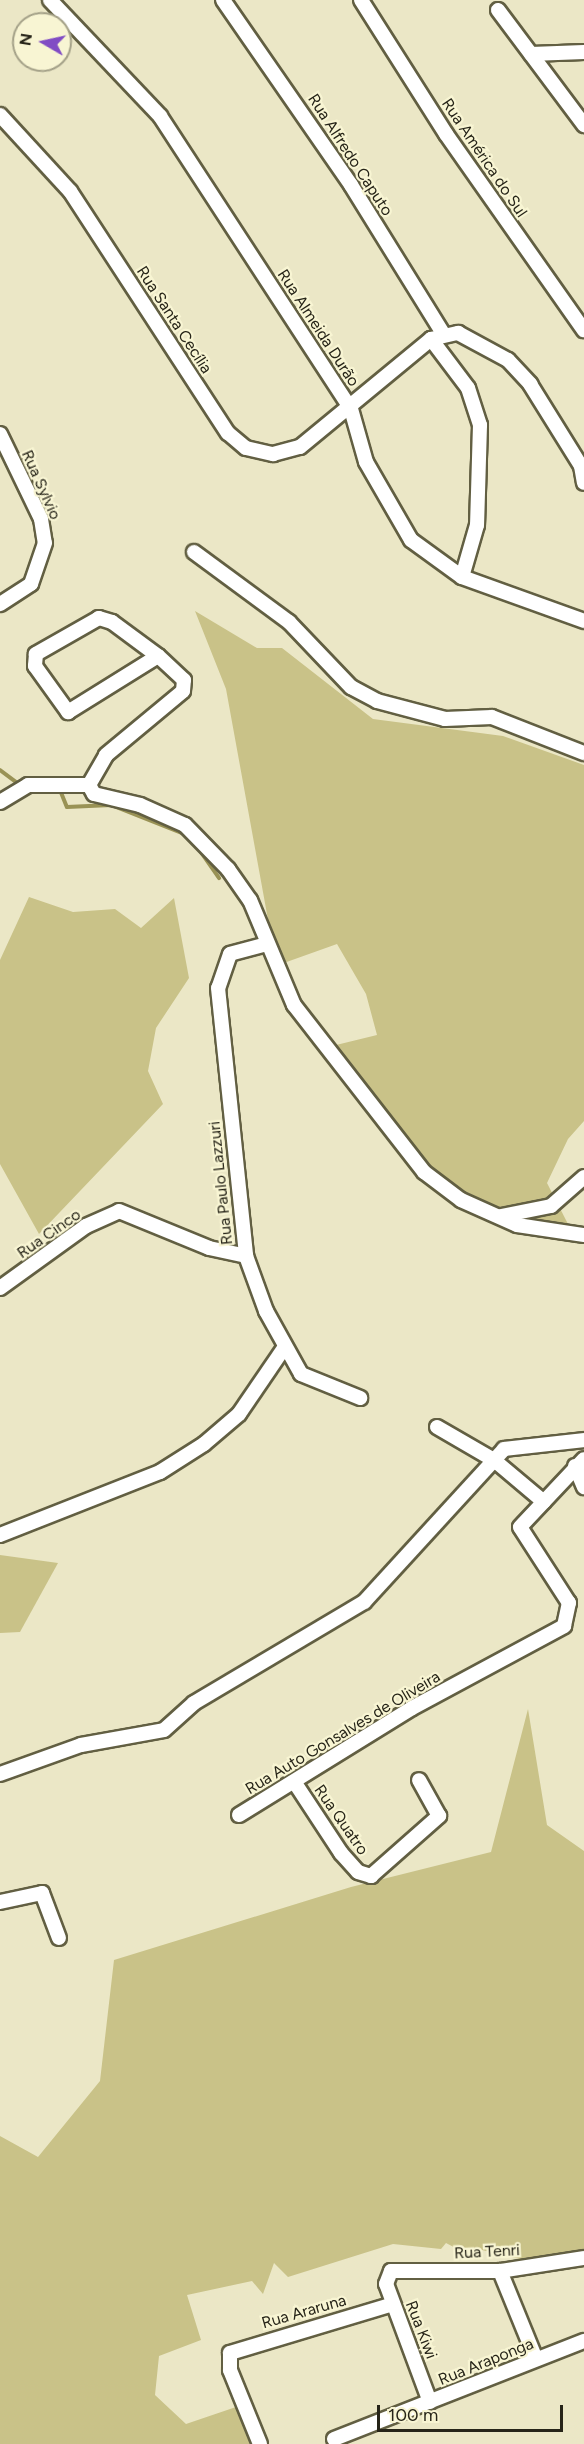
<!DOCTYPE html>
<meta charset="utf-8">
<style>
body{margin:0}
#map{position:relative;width:584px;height:2444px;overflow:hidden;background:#ebe7c6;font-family:Figtree,sans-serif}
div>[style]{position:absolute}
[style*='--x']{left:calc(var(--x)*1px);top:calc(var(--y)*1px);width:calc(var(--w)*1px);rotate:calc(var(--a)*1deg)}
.green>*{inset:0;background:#c9c288}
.stream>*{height:4px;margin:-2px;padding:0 2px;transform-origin:2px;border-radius:2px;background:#999255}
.roads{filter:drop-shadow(2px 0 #625f42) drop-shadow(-2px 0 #625f42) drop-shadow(0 2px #625f42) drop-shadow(0 -2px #625f42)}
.street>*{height:14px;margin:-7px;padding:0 7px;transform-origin:7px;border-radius:7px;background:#fff}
span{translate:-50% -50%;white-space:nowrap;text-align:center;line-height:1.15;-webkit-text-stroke:4.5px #f8f5d3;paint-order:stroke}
.street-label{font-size:16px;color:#262418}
.north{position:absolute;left:12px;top:12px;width:60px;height:60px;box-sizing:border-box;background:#f8f5d3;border:2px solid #a4a188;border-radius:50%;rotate:279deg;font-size:16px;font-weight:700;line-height:24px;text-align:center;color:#262418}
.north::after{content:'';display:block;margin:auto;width:21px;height:27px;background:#814cc4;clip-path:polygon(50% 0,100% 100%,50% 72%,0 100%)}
.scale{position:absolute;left:377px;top:2405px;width:186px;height:27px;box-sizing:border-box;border:3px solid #262418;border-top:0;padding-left:8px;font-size:18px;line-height:21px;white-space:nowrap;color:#262418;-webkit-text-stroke:4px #f8f5d3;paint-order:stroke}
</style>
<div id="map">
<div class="green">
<i style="clip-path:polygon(195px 611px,257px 648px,282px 648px,373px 719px,503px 736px,584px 765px,584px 1121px,568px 1139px,547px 1183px,569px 1226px,519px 1218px,437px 1178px,332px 1046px,377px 1035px,366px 994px,337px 944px,281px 964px,273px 947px,226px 689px)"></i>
<i style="clip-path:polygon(29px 897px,73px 912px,115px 909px,141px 928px,174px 898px,189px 978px,156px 1028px,148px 1071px,163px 1104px,39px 1234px,0 1164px,0 960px)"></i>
<i style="clip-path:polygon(0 1555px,58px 1563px,20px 1632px,0 1633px)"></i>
<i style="clip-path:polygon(528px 1709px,547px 1825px,584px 1851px,584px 2251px,524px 2260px,482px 2250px,467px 2254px,446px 2243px,441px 2249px,393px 2244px,288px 2277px,274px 2263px,263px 2294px,252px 2281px,187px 2295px,201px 2340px,159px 2356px,155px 2395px,186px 2424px,236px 2407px,253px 2444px,0 2444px,0 2136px,38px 2157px,100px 2081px,114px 1960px,351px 1887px,491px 1852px)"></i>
</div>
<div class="stream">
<i style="--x:0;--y:770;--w:26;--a:37"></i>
<i style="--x:60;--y:790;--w:18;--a:68"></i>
<i style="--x:67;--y:807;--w:44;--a:-2.6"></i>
<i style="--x:111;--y:805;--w:82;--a:21.5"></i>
<i style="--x:194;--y:842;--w:44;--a:55.2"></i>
</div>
<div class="roads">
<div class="street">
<i style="--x:50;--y:0;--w:160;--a:46.5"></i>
<i style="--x:160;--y:116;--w:350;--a:56.9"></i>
<i style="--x:351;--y:409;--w:55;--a:74.2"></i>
<i style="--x:366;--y:462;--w:90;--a:60"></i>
<i style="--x:411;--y:540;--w:63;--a:36"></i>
<i style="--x:462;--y:577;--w:130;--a:19.8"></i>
<i style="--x:223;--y:0;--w:225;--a:55.3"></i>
<i style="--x:351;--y:185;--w:173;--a:58.2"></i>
<i style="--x:361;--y:0;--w:159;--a:57.6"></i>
<i style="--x:446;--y:134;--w:240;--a:54.9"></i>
<i style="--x:498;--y:10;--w:144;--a:53.2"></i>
<i style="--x:531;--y:54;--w:53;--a:-2.2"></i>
<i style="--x:0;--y:115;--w:103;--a:47.4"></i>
<i style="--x:70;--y:191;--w:289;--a:56.9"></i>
<i style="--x:228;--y:433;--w:23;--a:40"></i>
<i style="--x:246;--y:448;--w:28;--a:13"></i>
<i style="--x:273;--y:454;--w:28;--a:-15"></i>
<i style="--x:300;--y:447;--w:170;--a:-39.5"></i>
<i style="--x:431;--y:339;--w:28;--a:-13"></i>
<i style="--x:458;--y:333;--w:57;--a:28.4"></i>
<i style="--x:508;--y:360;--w:33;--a:47"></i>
<i style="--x:530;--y:384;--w:97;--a:58.1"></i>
<i style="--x:581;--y:466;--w:17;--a:80"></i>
<i style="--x:431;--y:339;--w:61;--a:52.9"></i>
<i style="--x:468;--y:388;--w:39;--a:72"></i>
<i style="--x:480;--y:425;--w:100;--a:91.7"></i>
<i style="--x:477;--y:525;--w:54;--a:106.1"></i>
<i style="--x:0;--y:434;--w:94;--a:64.2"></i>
<i style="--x:41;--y:519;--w:24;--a:81"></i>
<i style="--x:45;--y:543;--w:43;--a:108.9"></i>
<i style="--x:31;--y:584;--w:37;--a:147"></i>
<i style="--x:194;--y:552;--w:118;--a:36.4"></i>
<i style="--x:289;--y:622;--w:90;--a:46.4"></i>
<i style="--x:351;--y:687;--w:30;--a:28"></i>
<i style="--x:377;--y:701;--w:70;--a:14.8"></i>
<i style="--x:445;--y:719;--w:47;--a:-2.4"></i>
<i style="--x:492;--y:717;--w:99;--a:21.4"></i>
<i style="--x:89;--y:785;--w:10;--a:61"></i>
<i style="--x:94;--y:794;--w:47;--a:13.4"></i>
<i style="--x:140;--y:805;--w:49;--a:24"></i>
<i style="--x:185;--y:825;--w:62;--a:45.7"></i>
<i style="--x:228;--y:869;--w:38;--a:55"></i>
<i style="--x:250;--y:900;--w:114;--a:67.3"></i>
<i style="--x:294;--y:1005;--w:212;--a:52.1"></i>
<i style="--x:424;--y:1172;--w:46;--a:37.1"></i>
<i style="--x:461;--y:1200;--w:61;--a:24.1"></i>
<i style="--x:517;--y:1225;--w:68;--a:8.5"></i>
<i style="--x:89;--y:785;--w:34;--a:-60"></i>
<i style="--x:106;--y:755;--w:100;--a:-39.7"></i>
<i style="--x:183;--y:691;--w:11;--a:-85"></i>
<i style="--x:184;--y:680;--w:35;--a:-137"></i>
<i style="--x:158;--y:656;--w:57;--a:-143.5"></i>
<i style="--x:112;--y:622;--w:14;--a:-163"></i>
<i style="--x:99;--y:618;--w:73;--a:150.3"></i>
<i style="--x:36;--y:654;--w:12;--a:95"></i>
<i style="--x:35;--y:666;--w:57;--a:54.3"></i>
<i style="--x:68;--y:712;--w:106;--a:-31.9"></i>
<i style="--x:0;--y:802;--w:33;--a:-31"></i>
<i style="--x:28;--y:785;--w:61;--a:0"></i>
<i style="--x:267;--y:944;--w:38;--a:165"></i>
<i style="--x:230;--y:954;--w:36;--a:109"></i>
<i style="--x:218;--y:988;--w:269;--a:84"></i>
<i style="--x:246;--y:1256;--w:59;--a:70"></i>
<i style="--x:266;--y:1311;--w:72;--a:60.9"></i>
<i style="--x:301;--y:1374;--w:64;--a:22.1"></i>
<i style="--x:501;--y:1216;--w:51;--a:-11.3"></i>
<i style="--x:551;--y:1206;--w:44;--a:-41.3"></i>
<i style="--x:0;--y:1288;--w:106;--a:-35.8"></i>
<i style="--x:86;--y:1226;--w:36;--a:-24"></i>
<i style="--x:119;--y:1211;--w:97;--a:22.3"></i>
<i style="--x:209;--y:1248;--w:38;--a:12"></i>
<i style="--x:437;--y:1427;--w:66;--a:30.1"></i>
<i style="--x:494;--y:1460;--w:65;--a:40"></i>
<i style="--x:575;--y:1466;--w:23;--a:67"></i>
<i style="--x:0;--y:1535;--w:172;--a:-21.5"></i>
<i style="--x:160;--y:1472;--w:52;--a:-32.5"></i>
<i style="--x:204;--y:1444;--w:46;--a:-40.6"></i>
<i style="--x:239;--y:1414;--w:80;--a:-55.7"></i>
<i style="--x:0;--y:1774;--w:86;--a:-19.7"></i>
<i style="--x:81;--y:1745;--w:84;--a:-10.2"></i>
<i style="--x:164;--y:1730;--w:40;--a:-42"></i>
<i style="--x:194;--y:1703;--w:198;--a:-30.7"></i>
<i style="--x:364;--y:1602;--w:207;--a:-47.5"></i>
<i style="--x:504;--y:1449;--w:81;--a:-6.4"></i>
<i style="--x:295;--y:1783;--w:84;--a:56.7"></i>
<i style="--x:341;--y:1853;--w:25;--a:48"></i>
<i style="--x:358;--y:1872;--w:14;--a:17"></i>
<i style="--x:371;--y:1876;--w:91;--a:-41.4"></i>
<i style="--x:439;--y:1816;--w:41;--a:-119.1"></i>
<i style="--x:239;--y:1815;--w:203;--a:-31.7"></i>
<i style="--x:412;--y:1708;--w:173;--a:-28.3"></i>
<i style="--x:564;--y:1626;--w:24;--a:-78"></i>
<i style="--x:569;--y:1603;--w:90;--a:-122.8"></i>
<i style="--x:520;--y:1527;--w:93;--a:-46.7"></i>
<i style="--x:0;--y:1902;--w:43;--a:-12.1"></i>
<i style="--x:42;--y:1893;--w:48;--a:69.3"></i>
<i style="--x:500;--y:2271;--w:95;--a:67.8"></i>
<i style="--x:430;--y:2402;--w:126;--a:-110.4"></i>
<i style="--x:386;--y:2284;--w:14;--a:-69"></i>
<i style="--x:391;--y:2271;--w:109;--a:0"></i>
<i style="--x:500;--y:2271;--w:85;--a:-8.8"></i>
<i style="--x:334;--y:2439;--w:269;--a:-21.4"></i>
<i style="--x:260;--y:2444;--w:80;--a:-112.1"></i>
<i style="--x:230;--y:2370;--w:17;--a:-90"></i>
<i style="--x:230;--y:2353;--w:170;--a:-16.7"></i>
</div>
</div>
<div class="street-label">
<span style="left:350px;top:155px;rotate:57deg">Rua Alfredo Caputo</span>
<span style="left:484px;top:158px;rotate:56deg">Rua América do Sul</span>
<span style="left:174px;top:320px;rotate:57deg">Rua Santa Cecília</span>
<span style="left:318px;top:328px;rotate:57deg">Rua Almeida Durão</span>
<span style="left:41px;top:485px;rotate:66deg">Rua Sylvio</span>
<span style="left:221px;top:1183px;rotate:-96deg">Rua Paulo Lazzuri</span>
<span style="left:49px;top:1234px;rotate:-35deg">Rua Cinco</span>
<span style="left:343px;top:1733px;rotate:-31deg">Rua Auto Gonsalves de Oliveira</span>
<span style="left:341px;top:1820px;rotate:55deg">Rua Quatro</span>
<span style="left:487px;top:2252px;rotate:-3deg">Rua Tenri</span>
<span style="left:304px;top:2312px;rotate:-16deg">Rua Araruna</span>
<span style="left:421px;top:2330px;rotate:69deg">Rua Kiwi</span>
<span style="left:486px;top:2362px;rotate:-22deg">Rua Araponga</span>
</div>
<div class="north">N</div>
<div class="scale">100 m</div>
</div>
